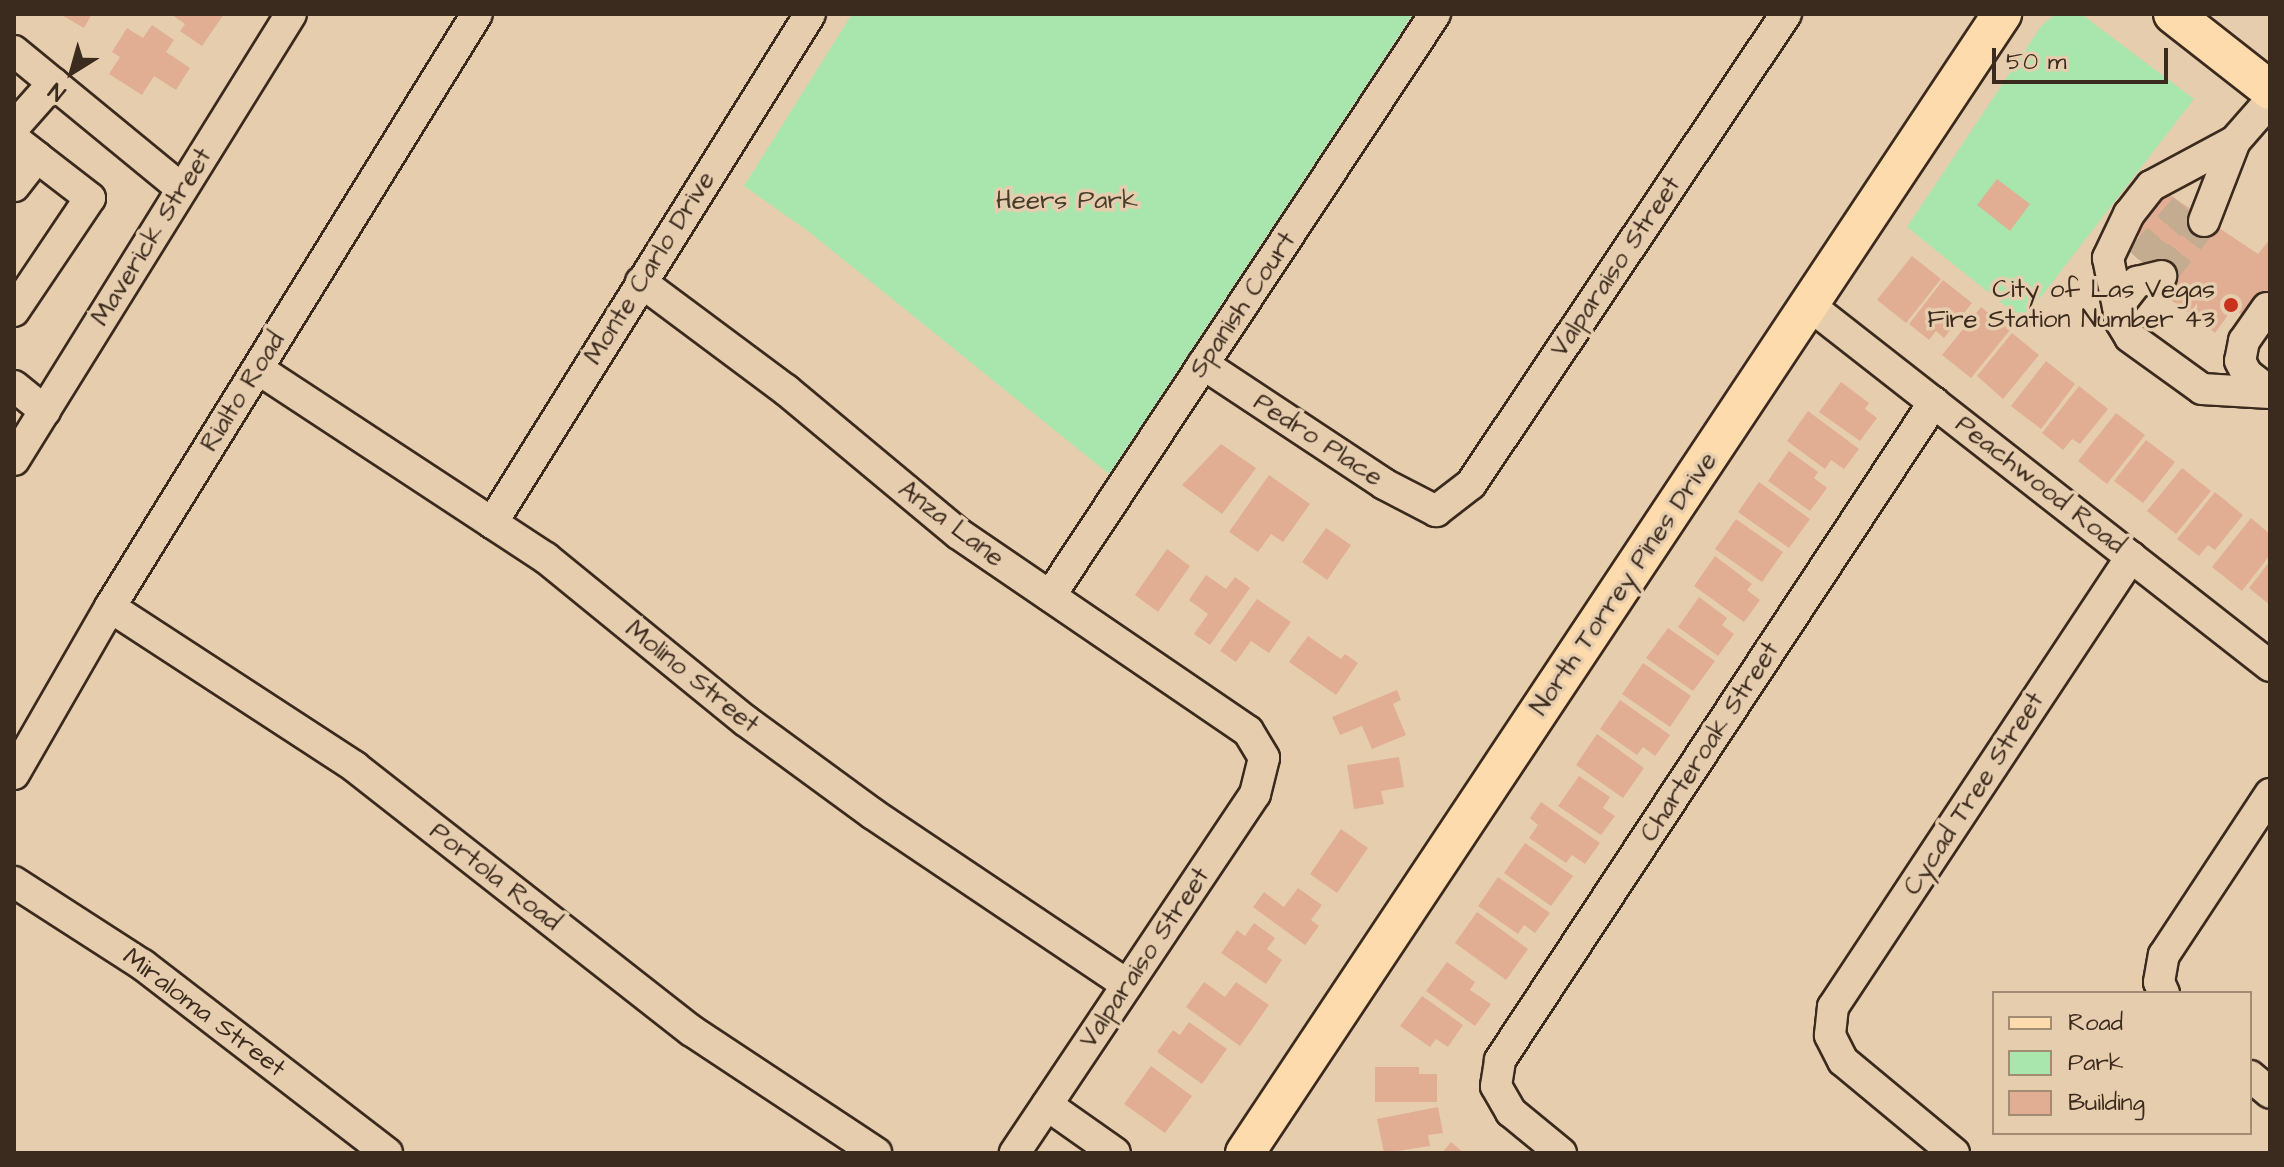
<!DOCTYPE html>
<style>
body{margin:0}
#map{position:relative;width:2284px;height:1167px;overflow:hidden;background:#e6cdae;font-family:"Architects Daughter",sans-serif}
div>[style]{position:absolute}
[style*='--x']{left:calc(var(--x)*1px);top:calc(var(--y)*1px);width:calc(var(--w)*1px);rotate:calc(var(--a)*1deg)}
.green>*{inset:0;background:#a9e6ae}
.building>*{inset:0;background:#e1ae94}
.minor-tunnel>*{height:30px;margin-top:-15px;transform-origin:0;background:repeating-linear-gradient(90deg,#c4ac91 0 30px,transparent 0 45px)}
.roads{filter:drop-shadow(2px 0 #3b2a1e) drop-shadow(-2px 0 #3b2a1e) drop-shadow(0 2px #3b2a1e) drop-shadow(0 -2px #3b2a1e)}
.minor>*{height:30px;margin:-15px;padding:0 15px;transform-origin:15px;border-radius:15px;background:#e6cdae}
.major>*{height:38px;margin:-19px;padding:0 19px;transform-origin:19px;border-radius:19px;background:#fedbac}
.dots>*{width:22px;height:22px;translate:-50% -50%;box-sizing:border-box;border:4px solid #e6cdae;border-radius:50%}
span{translate:-50% -50%;white-space:nowrap;text-align:center;line-height:1.15;-webkit-text-stroke:7px #e6cdae;paint-order:stroke}
.park-label{font-size:26px;color:#463d2c}
.street-label{font-size:26px;color:#3b2a1e}
.poi-label{font-size:26px;color:#3b2a1e}
.right{translate:-100% -50%;text-align:right}
.frame{position:absolute;inset:0;border:16px solid #3b2a1e;pointer-events:none}
.legend{position:absolute;left:1992px;top:991px;width:260px;height:144px;box-sizing:border-box;background:#e6cdae;border:2px solid #a28c74;margin:0;padding:10px 14px;list-style:none;font-size:24px;color:#3b2a1e}
.legend li{display:flex;align-items:center;gap:16px;height:40px}
.legend b{width:40px;border:2px solid #a28c74}
.north{position:absolute;left:32px;top:32px;width:80px;height:80px;-webkit-text-stroke:6px #e6cdae;paint-order:stroke;rotate:217deg;font-size:22px;font-weight:700;line-height:32px;text-align:center;color:#3b2a1e}
.north::after{content:'';display:block;margin:auto;width:28px;height:36px;background:#3b2a1e;clip-path:polygon(50% 0,100% 100%,50% 72%,0 100%)}
.scale{position:absolute;left:1992px;top:48px;width:176px;height:36px;box-sizing:border-box;border:4px solid #3b2a1e;border-top:0;padding-left:10px;font-size:24px;line-height:28px;white-space:nowrap;color:#3b2a1e;-webkit-text-stroke:6px #e6cdae;paint-order:stroke}
</style>
<div id="map">
<div class="green">
<i style="clip-path:polygon(852px 14px,1413px 14px,1109px 474px,808px 231px,744px 186px)"></i>
<i style="clip-path:polygon(2056px 14px,2081px 14px,2194px 99px,2023px 320px,1907px 227px,2042px 25px)"></i>
</div>
<div class="building">
<i style="clip-path:polygon(60px 14px,92px 14px,84px 28px)"></i>
<i style="clip-path:polygon(171px 14px,224px 14px,202px 46px,180px 31px,185px 24px)"></i>
<i style="clip-path:polygon(152px 25px,174px 40px,166px 52px,190px 68px,176px 90px,154px 76px,142px 95px,109px 74px,120px 57px,112px 52px,127px 28px,143px 38px)"></i>
<i style="clip-path:polygon(1997px 179px,2030px 204px,2010px 231px,1977px 205px)"></i>
<i style="clip-path:polygon(2167px 193px,2258px 254px,2270px 239px,2270px 310px,2254px 298px,2242px 315px,2233px 308px,2215px 333px,2160px 292px,2169px 281px,2132px 254px,2143px 239px,2136px 234px)"></i>
<i style="clip-path:polygon(1912px 256px,1941px 279px,1906px 323px,1877px 300px)"></i>
<i style="clip-path:polygon(1943px 280px,1972px 303px,1944px 338px,1936px 331px,1929px 340px,1909px 324px)"></i>
<i style="clip-path:polygon(1981px 307px,2010px 330px,1971px 378px,1942px 355px)"></i>
<i style="clip-path:polygon(2012px 333px,2039px 355px,2003px 399px,1977px 376px)"></i>
<i style="clip-path:polygon(2046px 361px,2075px 384px,2041px 429px,2011px 406px)"></i>
<i style="clip-path:polygon(1841px 382px,1869px 403px,1865px 409px,1877px 418px,1860px 441px,1819px 412px)"></i>
<i style="clip-path:polygon(2079px 386px,2108px 409px,2080px 444px,2072px 439px,2063px 450px,2042px 433px)"></i>
<i style="clip-path:polygon(1808px 411px,1859px 449px,1844px 469px,1831px 460px,1825px 469px,1787px 441px)"></i>
<i style="clip-path:polygon(2116px 413px,2145px 435px,2107px 484px,2078px 461px)"></i>
<i style="clip-path:polygon(2146px 440px,2175px 462px,2143px 503px,2114px 481px)"></i>
<i style="clip-path:polygon(1221px 444px,1256px 468px,1222px 514px,1182px 485px)"></i>
<i style="clip-path:polygon(1789px 451px,1818px 472px,1814px 478px,1827px 488px,1810px 511px,1768px 481px)"></i>
<i style="clip-path:polygon(2182px 468px,2211px 491px,2176px 534px,2147px 511px)"></i>
<i style="clip-path:polygon(1269px 475px,1310px 504px,1283px 542px,1271px 534px,1258px 552px,1229px 532px)"></i>
<i style="clip-path:polygon(1759px 482px,1810px 519px,1789px 548px,1738px 512px)"></i>
<i style="clip-path:polygon(2215px 492px,2243px 515px,2215px 550px,2208px 545px,2199px 556px,2177px 539px)"></i>
<i style="clip-path:polygon(2251px 518px,2270px 534px,2270px 555px,2242px 591px,2212px 567px)"></i>
<i style="clip-path:polygon(1736px 519px,1783px 552px,1762px 582px,1715px 549px)"></i>
<i style="clip-path:polygon(1326px 528px,1351px 545px,1327px 580px,1302px 562px)"></i>
<i style="clip-path:polygon(1167px 549px,1190px 566px,1158px 612px,1135px 595px)"></i>
<i style="clip-path:polygon(1715px 556px,1752px 584px,1747px 590px,1760px 600px,1744px 622px,1694px 586px)"></i>
<i style="clip-path:polygon(2270px 561px,2270px 605px,2249px 588px)"></i>
<i style="clip-path:polygon(1206px 575px,1226px 589px,1235px 577px,1250px 588px,1210px 645px,1194px 634px,1208px 614px,1189px 600px)"></i>
<i style="clip-path:polygon(1699px 597px,1727px 618px,1722px 625px,1734px 634px,1718px 656px,1678px 627px)"></i>
<i style="clip-path:polygon(1257px 599px,1291px 622px,1269px 653px,1251px 641px,1236px 662px,1220px 651px)"></i>
<i style="clip-path:polygon(1668px 628px,1715px 661px,1693px 691px,1646px 658px)"></i>
<i style="clip-path:polygon(1308px 636px,1341px 659px,1345px 654px,1358px 663px,1336px 695px,1289px 662px)"></i>
<i style="clip-path:polygon(1643px 663px,1691px 696px,1670px 727px,1622px 694px)"></i>
<i style="clip-path:polygon(1397px 690px,1401px 700px,1393px 704px,1406px 735px,1372px 749px,1362px 726px,1340px 735px,1332px 717px)"></i>
<i style="clip-path:polygon(1620px 700px,1670px 735px,1655px 756px,1643px 747px,1637px 755px,1600px 729px)"></i>
<i style="clip-path:polygon(1597px 734px,1644px 768px,1623px 798px,1576px 765px)"></i>
<i style="clip-path:polygon(1399px 757px,1404px 787px,1381px 791px,1384px 804px,1354px 809px,1347px 765px)"></i>
<i style="clip-path:polygon(1579px 776px,1610px 797px,1603px 808px,1615px 816px,1601px 835px,1558px 806px)"></i>
<i style="clip-path:polygon(1541px 802px,1600px 843px,1585px 864px,1572px 855px,1566px 863px,1529px 838px,1538px 825px,1530px 818px)"></i>
<i style="clip-path:polygon(1341px 829px,1368px 848px,1337px 893px,1310px 874px)"></i>
<i style="clip-path:polygon(1525px 843px,1573px 876px,1551px 906px,1504px 873px)"></i>
<i style="clip-path:polygon(1498px 877px,1550px 913px,1535px 933px,1524px 925px,1518px 934px,1478px 906px)"></i>
<i style="clip-path:polygon(1298px 888px,1322px 905px,1311px 920px,1319px 926px,1305px 945px,1253px 907px,1264px 892px,1284px 907px)"></i>
<i style="clip-path:polygon(1477px 912px,1528px 949px,1506px 980px,1455px 943px)"></i>
<i style="clip-path:polygon(1254px 923px,1275px 938px,1267px 949px,1282px 960px,1266px 984px,1221px 953px,1237px 930px,1245px 936px)"></i>
<i style="clip-path:polygon(1447px 962px,1475px 982px,1470px 990px,1491px 1004px,1475px 1026px,1426px 991px)"></i>
<i style="clip-path:polygon(1204px 982px,1225px 997px,1236px 982px,1269px 1005px,1240px 1046px,1186px 1007px)"></i>
<i style="clip-path:polygon(1422px 996px,1463px 1025px,1448px 1047px,1436px 1039px,1430px 1047px,1400px 1026px)"></i>
<i style="clip-path:polygon(1189px 1022px,1227px 1049px,1202px 1084px,1157px 1052px,1173px 1030px,1180px 1035px)"></i>
<i style="clip-path:polygon(1151px 1066px,1192px 1096px,1165px 1133px,1124px 1104px)"></i>
<i style="clip-path:polygon(1375px 1067px,1419px 1067px,1419px 1074px,1437px 1074px,1437px 1102px,1375px 1102px)"></i>
<i style="clip-path:polygon(1438px 1107px,1443px 1133px,1428px 1135px,1430px 1146px,1384px 1153px,1377px 1119px)"></i>
<i style="clip-path:polygon(1451px 1142px,1464px 1153px,1442px 1153px)"></i>
</div>
<div class="minor-tunnel">
<i style="--x:2139;--y:260;--w:70;--a:-49"></i>
<i style="--x:2161;--y:276;--w:70;--a:-52"></i>
</div>
<div class="roads">
<div class="minor">
<i style="--x:14;--y:51;--w:217;--a:39.4"></i>
<i style="--x:14;--y:127;--w:59;--a:-48.4"></i>
<i style="--x:14;--y:139;--w:29;--a:38"></i>
<i style="--x:37;--y:157;--w:37;--a:128"></i>
<i style="--x:2235;--y:141;--w:95;--a:151.8"></i>
<i style="--x:2151;--y:186;--w:36;--a:128"></i>
<i style="--x:2129;--y:214;--w:49;--a:115.5"></i>
<i style="--x:2108;--y:258;--w:65;--a:78.5"></i>
<i style="--x:2121;--y:322;--w:17;--a:59"></i>
<i style="--x:2130;--y:337;--w:89;--a:35.8"></i>
<i style="--x:2202;--y:389;--w:68;--a:3.4"></i>
<i style="--x:2204;--y:221;--w:86;--a:-68.8"></i>
<i style="--x:2235;--y:141;--w:53;--a:-48.8"></i>
<i style="--x:641;--y:282;--w:181;--a:36.7"></i>
<i style="--x:786;--y:390;--w:225;--a:39.8"></i>
<i style="--x:959;--y:534;--w:350;--a:34.3"></i>
<i style="--x:1248;--y:731;--w:31;--a:59"></i>
<i style="--x:1264;--y:758;--w:37;--a:104"></i>
<i style="--x:1255;--y:794;--w:432;--a:123.8"></i>
<i style="--x:1809;--y:305;--w:586;--a:38.06"></i>
<i style="--x:2118;--y:306;--w:31;--a:-52"></i>
<i style="--x:2137;--y:282;--w:25;--a:-14"></i>
<i style="--x:2267;--y:308;--w:40;--a:124.9"></i>
<i style="--x:2244;--y:341;--w:20;--a:101"></i>
<i style="--x:2240;--y:361;--w:15;--a:62"></i>
<i style="--x:2247;--y:374;--w:29;--a:38"></i>
<i style="--x:14;--y:311;--w:136;--a:-56.1"></i>
<i style="--x:90;--y:198;--w:67;--a:-142.3"></i>
<i style="--x:1203;--y:364;--w:217;--a:33.5"></i>
<i style="--x:1384;--y:484;--w:59;--a:27.4"></i>
<i style="--x:1436;--y:511;--w:44;--a:-37.6"></i>
<i style="--x:1471;--y:484;--w:566;--a:-56.17"></i>
<i style="--x:258;--y:369;--w:344;--a:33.3"></i>
<i style="--x:546;--y:558;--w:258;--a:39.2"></i>
<i style="--x:746;--y:721;--w:157;--a:36.2"></i>
<i style="--x:873;--y:814;--w:306;--a:33.9"></i>
<i style="--x:14;--y:386;--w:40;--a:39"></i>
<i style="--x:14;--y:460;--w:525;--a:-58.16"></i>
<i style="--x:492;--y:523;--w:600;--a:-58"></i>
<i style="--x:1050;--y:596;--w:698;--a:-56.51"></i>
<i style="--x:110;--y:607;--w:293;--a:33.1"></i>
<i style="--x:355;--y:767;--w:428;--a:38.1"></i>
<i style="--x:692;--y:1031;--w:221;--a:33.5"></i>
<i style="--x:14;--y:774;--w:193;--a:-60.1"></i>
<i style="--x:110;--y:607;--w:697;--a:-58.25"></i>
<i style="--x:14;--y:882;--w:153;--a:32.8"></i>
<i style="--x:143;--y:965;--w:308;--a:37.6"></i>
<i style="--x:2164;--y:993;--w:12;--a:-114"></i>
<i style="--x:2159;--y:982;--w:27;--a:-80"></i>
<i style="--x:2164;--y:955;--w:193;--a:-56.6"></i>
<i style="--x:2250;--y:1076;--w:26;--a:40"></i>
<i style="--x:1047;--y:1105;--w:83;--a:35.2"></i>
<i style="--x:1561;--y:1153;--w:65;--a:-140.6"></i>
<i style="--x:1511;--y:1112;--w:30;--a:-120"></i>
<i style="--x:1496;--y:1086;--w:26;--a:-81"></i>
<i style="--x:1500;--y:1060;--w:788;--a:-56.59"></i>
<i style="--x:1954;--y:1153;--w:144;--a:-140.3"></i>
<i style="--x:1843;--y:1061;--w:29;--a:-117"></i>
<i style="--x:1830;--y:1035;--w:28;--a:-84"></i>
<i style="--x:1833;--y:1007;--w:540;--a:-56.49"></i>
</div>
<div class="major">
<i style="--x:2173;--y:14;--w:123;--a:38.1"></i>
<i style="--x:1245;--y:1153;--w:1368;--a:-56.39"></i>
</div>
</div>
<div class="dots">
<i style="left:2231px;top:305px;background:#c8321e"></i>
</div>
<div class="park-label">
<span style="left:1067px;top:201px">Heers Park</span>
</div>
<div class="street-label">
<span style="left:152px;top:237px;rotate:-58deg">Maverick Street</span>
<span style="left:1616px;top:267px;rotate:-56deg">Valparaiso Street</span>
<span style="left:650px;top:268px;rotate:-58deg">Monte Carlo Drive</span>
<span style="left:1243px;top:305px;rotate:-56deg">Spanish Court</span>
<span style="left:243px;top:392px;rotate:-58deg">Rialto Road</span>
<span style="left:1318px;top:440px;rotate:33deg">Pedro Place</span>
<span style="left:2040px;top:485px;rotate:38deg">Peachwood Road</span>
<span style="left:951px;top:524px;rotate:37deg">Anza Lane</span>
<span style="left:1624px;top:584px;rotate:-56deg">North Torrey Pines Drive</span>
<span style="left:692px;top:677px;rotate:39deg">Molino Street</span>
<span style="left:1710px;top:742px;rotate:-57deg">Charteroak Street</span>
<span style="left:1974px;top:794px;rotate:-57deg">Cycad Tree Street</span>
<span style="left:495px;top:877px;rotate:38deg">Portola Road</span>
<span style="left:1145px;top:958px;rotate:-56deg">Valparaiso Street</span>
<span style="left:204px;top:1013px;rotate:37deg">Miraloma Street</span>
</div>
<div class="poi-label">
<span class="right" style="left:2215px;top:305px">City of Las Vegas<br>Fire Station Number 43</span>
</div>
<div class="frame"></div>
<ul class="legend">
<li><b style="height:10px;background:#fedbac"></b>Road</li>
<li><b style="height:22px;background:#a9e6ae"></b>Park</li>
<li><b style="height:22px;background:#e1ae94"></b>Building</li>
</ul>
<div class="north">N</div>
<div class="scale">50 m</div>
</div>
